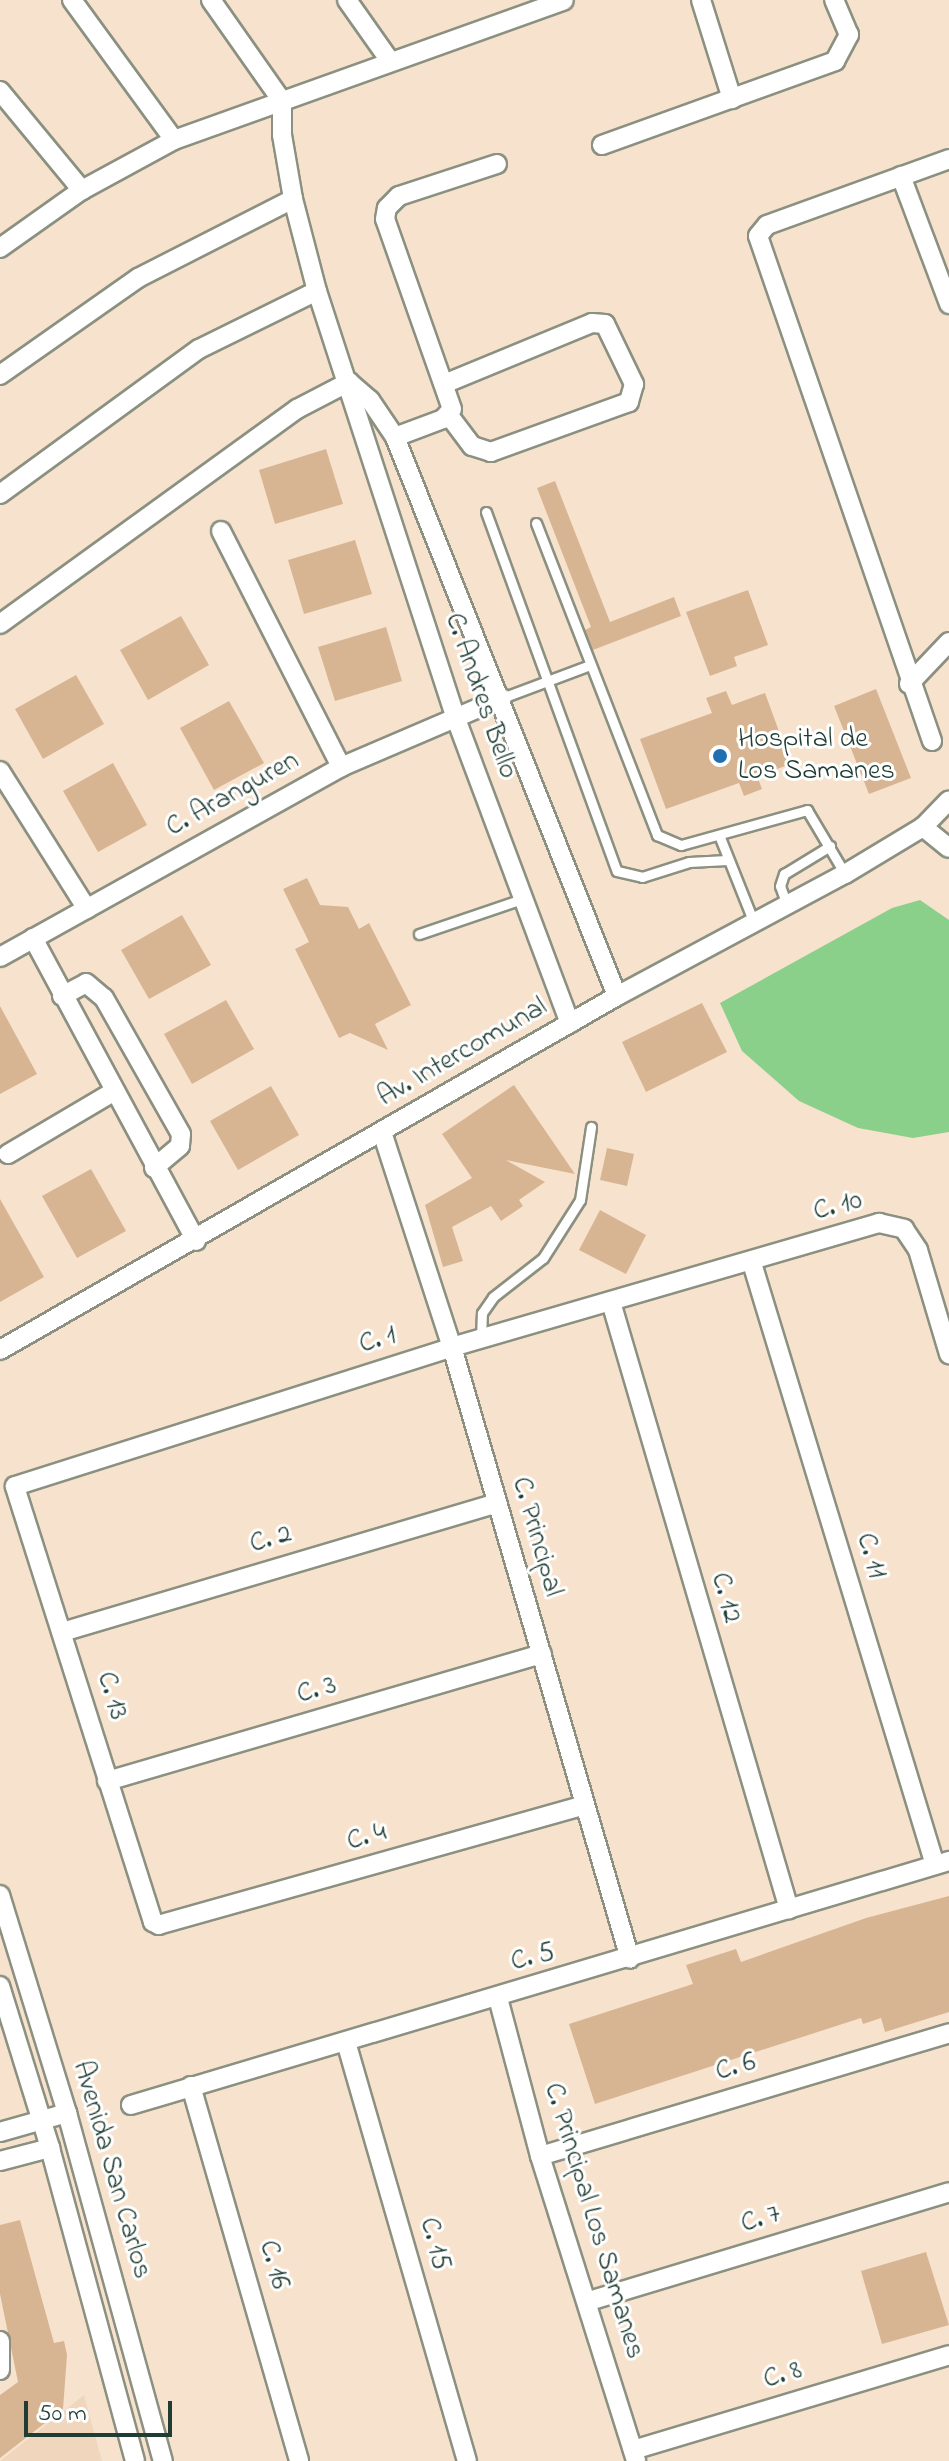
<!DOCTYPE html>
<style>
body{margin:0}
#map{position:relative;width:949px;height:2461px;overflow:hidden;background:#f7e3cd;font-family:"Indie Flower",sans-serif}
div>[style]{position:absolute}
[style*='--x']{left:calc(var(--x)*1px);top:calc(var(--y)*1px);width:calc(var(--w)*1px);rotate:calc(var(--a)*1deg)}
.built>*{inset:0;background:#f0d6bc}
.green>*{inset:0;background:#8bd08a}
.building>*{inset:0;background:#d8b592}
.roads{filter:drop-shadow(2px 0 #8b9080) drop-shadow(-2px 0 #8b9080) drop-shadow(0 2px #8b9080) drop-shadow(0 -2px #8b9080)}
.lane>*{height:9px;margin:-4.5px;padding:0 4.5px;transform-origin:4.5px;border-radius:4.5px;background:#fff}
.street>*{height:18px;margin:-9px;padding:0 9px;transform-origin:9px;border-radius:9px;background:#fff}
.dots>*{width:22px;height:22px;translate:-50% -50%;box-sizing:border-box;border:4px solid #fff;border-radius:50%}
span{translate:-50% -50%;white-space:nowrap;text-align:center;line-height:1.15;-webkit-text-stroke:6px #fff;paint-order:stroke}
.street-label{font-size:28px;color:#1f3d34}
.poi-label{font-size:28px;color:#1f3d34}
.left{translate:0 -50%;text-align:left}
.scale{position:absolute;left:24px;top:2401px;width:148px;height:36px;box-sizing:border-box;border:4px solid #1f3d34;border-top:0;padding-left:10px;font-size:24px;line-height:28px;white-space:nowrap;color:#1f3d34;-webkit-text-stroke:6px #fff;paint-order:stroke}
</style>
<div id="map">
<div class="built">
<i style="clip-path:polygon(84px 2395px,102px 2461px,0 2461px)"></i>
</div>
<div class="green">
<i style="clip-path:polygon(920px 900px,949px 920px,949px 1132px,913px 1138px,858px 1128px,799px 1101px,742px 1051px,720px 1003px,892px 908px)"></i>
</div>
<div class="building">
<i style="clip-path:polygon(326px 449px,343px 504px,275px 524px,259px 470px)"></i>
<i style="clip-path:polygon(555px 481px,610px 622px,674px 597px,681px 616px,593px 650px,585px 630px,591px 627px,537px 488px)"></i>
<i style="clip-path:polygon(355px 540px,372px 594px,304px 614px,288px 560px)"></i>
<i style="clip-path:polygon(748px 590px,768px 645px,734px 657px,737px 666px,710px 676px,686px 612px)"></i>
<i style="clip-path:polygon(181px 616px,209px 665px,148px 700px,120px 650px)"></i>
<i style="clip-path:polygon(386px 627px,402px 681px,335px 701px,318px 647px)"></i>
<i style="clip-path:polygon(76px 675px,104px 724px,43px 759px,15px 709px)"></i>
<i style="clip-path:polygon(876px 689px,911px 778px,869px 794px,834px 706px)"></i>
<i style="clip-path:polygon(726px 691px,732px 705px,765px 693px,791px 764px,757px 776px,762px 789px,744px 796px,739px 783px,666px 809px,640px 739px,712px 713px,706px 698px)"></i>
<i style="clip-path:polygon(229px 701px,264px 763px,214px 790px,180px 728px)"></i>
<i style="clip-path:polygon(113px 763px,147px 825px,98px 852px,63px 791px)"></i>
<i style="clip-path:polygon(307px 878px,320px 905px,348px 907px,359px 929px,369px 923px,411px 1005px,375px 1024px,388px 1050px,350px 1033px,339px 1038px,295px 949px,309px 942px,283px 889px)"></i>
<i style="clip-path:polygon(182px 915px,211px 965px,149px 999px,121px 950px)"></i>
<i style="clip-path:polygon(226px 1000px,254px 1049px,192px 1084px,164px 1034px)"></i>
<i style="clip-path:polygon(702px 1003px,727px 1052px,646px 1092px,622px 1042px)"></i>
<i style="clip-path:polygon(0 1006px,37px 1074px,0 1094px)"></i>
<i style="clip-path:polygon(514px 1085px,575px 1174px,506px 1160px,545px 1182px,519px 1200px,523px 1206px,501px 1221px,491px 1206px,452px 1227px,463px 1261px,443px 1267px,425px 1205px,472px 1178px,442px 1134px)"></i>
<i style="clip-path:polygon(271px 1086px,299px 1135px,238px 1170px,210px 1121px)"></i>
<i style="clip-path:polygon(607px 1148px,634px 1154px,627px 1186px,600px 1180px)"></i>
<i style="clip-path:polygon(91px 1169px,126px 1231px,77px 1258px,42px 1196px)"></i>
<i style="clip-path:polygon(0 1199px,44px 1277px,0 1302px)"></i>
<i style="clip-path:polygon(600px 1210px,646px 1235px,626px 1274px,579px 1250px)"></i>
<i style="clip-path:polygon(949px 1896px,949px 2012px,885px 2032px,881px 2018px,863px 2024px,861px 2018px,595px 2104px,569px 2024px,693px 1984px,686px 1965px,736px 1949px,741px 1962px,866px 1918px)"></i>
<i style="clip-path:polygon(20px 2220px,54px 2343px,64px 2341px,67px 2355px,63px 2409px,0 2458px,0 2395px,18px 2382px,0 2294px,0 2225px)"></i>
<i style="clip-path:polygon(926px 2252px,949px 2325px,882px 2344px,861px 2271px)"></i>
</div>
<div class="roads">
<div class="lane">
<i style="--x:486;--y:512;--w:382;--a:70"></i>
<i style="--x:617;--y:871;--w:26;--a:13"></i>
<i style="--x:642;--y:877;--w:49;--a:-17.7"></i>
<i style="--x:689;--y:862;--w:38;--a:-3"></i>
<i style="--x:536;--y:523;--w:335;--a:68.8"></i>
<i style="--x:657;--y:835;--w:26;--a:23"></i>
<i style="--x:681;--y:845;--w:131;--a:-15.5"></i>
<i style="--x:807;--y:810;--w:74;--a:59.3"></i>
<i style="--x:502;--y:698;--w:94;--a:-20.6"></i>
<i style="--x:719;--y:835;--w:95;--a:68.3"></i>
<i style="--x:787;--y:905;--w:20;--a:-110"></i>
<i style="--x:780;--y:886;--w:13;--a:-72"></i>
<i style="--x:784;--y:874;--w:54;--a:-31.3"></i>
<i style="--x:419;--y:934;--w:109;--a:-18.8"></i>
<i style="--x:481;--y:1339;--w:26;--a:-88"></i>
<i style="--x:482;--y:1313;--w:19;--a:-55"></i>
<i style="--x:493;--y:1297;--w:63;--a:-38"></i>
<i style="--x:543;--y:1258;--w:69;--a:-57.5"></i>
<i style="--x:580;--y:1200;--w:74;--a:-81.4"></i>
</div>
<div class="street">
<i style="--x:72;--y:0;--w:173;--a:53.9"></i>
<i style="--x:211;--y:0;--w:123;--a:54.9"></i>
<i style="--x:282;--y:101;--w:34;--a:90"></i>
<i style="--x:282;--y:135;--w:65;--a:80.2"></i>
<i style="--x:293;--y:199;--w:95;--a:75.4"></i>
<i style="--x:317;--y:291;--w:447;--a:72"></i>
<i style="--x:455;--y:716;--w:328;--a:69.5"></i>
<i style="--x:347;--y:0;--w:75;--a:54.8"></i>
<i style="--x:701;--y:0;--w:104;--a:72.6"></i>
<i style="--x:0;--y:91;--w:129;--a:50.4"></i>
<i style="--x:82;--y:190;--w:105;--a:-28.5"></i>
<i style="--x:174;--y:140;--w:414;--a:-19.7"></i>
<i style="--x:602;--y:145;--w:248;--a:-19.8"></i>
<i style="--x:835;--y:61;--w:30;--a:-62"></i>
<i style="--x:849;--y:35;--w:38;--a:-113"></i>
<i style="--x:901;--y:176;--w:137;--a:69.4"></i>
<i style="--x:0;--y:248;--w:100;--a:-35.3"></i>
<i style="--x:0;--y:375;--w:169;--a:-35.1"></i>
<i style="--x:138;--y:278;--w:174;--a:-27"></i>
<i style="--x:444;--y:384;--w:160;--a:-22.4"></i>
<i style="--x:592;--y:323;--w:13;--a:4"></i>
<i style="--x:605;--y:324;--w:67;--a:64.2"></i>
<i style="--x:634;--y:384;--w:19;--a:106"></i>
<i style="--x:629;--y:402;--w:147;--a:160.1"></i>
<i style="--x:491;--y:452;--w:20;--a:-162"></i>
<i style="--x:472;--y:446;--w:39;--a:-127"></i>
<i style="--x:395;--y:437;--w:51;--a:-20.6"></i>
<i style="--x:443;--y:419;--w:13;--a:-48"></i>
<i style="--x:452;--y:409;--w:201;--a:-109.4"></i>
<i style="--x:385;--y:219;--w:11;--a:-80"></i>
<i style="--x:387;--y:208;--w:17;--a:-45"></i>
<i style="--x:399;--y:196;--w:103;--a:-18.1"></i>
<i style="--x:0;--y:494;--w:246;--a:-36.1"></i>
<i style="--x:199;--y:349;--w:131;--a:-26.2"></i>
<i style="--x:221;--y:531;--w:265;--a:63"></i>
<i style="--x:0;--y:624;--w:367;--a:-35.9"></i>
<i style="--x:297;--y:409;--w:59;--a:-27.4"></i>
<i style="--x:349;--y:382;--w:28;--a:41"></i>
<i style="--x:370;--y:400;--w:45;--a:56"></i>
<i style="--x:395;--y:437;--w:601;--a:68.34"></i>
<i style="--x:909;--y:684;--w:58;--a:-46.4"></i>
<i style="--x:932;--y:741;--w:534;--a:-109.01"></i>
<i style="--x:758;--y:236;--w:14;--a:-51"></i>
<i style="--x:767;--y:225;--w:194;--a:-19.9"></i>
<i style="--x:0;--y:771;--w:163;--a:57.8"></i>
<i style="--x:923;--y:827;--w:33;--a:39"></i>
<i style="--x:33;--y:938;--w:344;--a:61.7"></i>
<i style="--x:0;--y:957;--w:390;--a:-29.1"></i>
<i style="--x:341;--y:767;--w:175;--a:-23.2"></i>
<i style="--x:62;--y:996;--w:27;--a:-28"></i>
<i style="--x:86;--y:983;--w:23;--a:40"></i>
<i style="--x:104;--y:998;--w:156;--a:60.5"></i>
<i style="--x:181;--y:1134;--w:12;--a:95"></i>
<i style="--x:180;--y:1146;--w:34;--a:140"></i>
<i style="--x:382;--y:1132;--w:226;--a:72"></i>
<i style="--x:452;--y:1347;--w:637;--a:73.78"></i>
<i style="--x:8;--y:1154;--w:122;--a:-30.6"></i>
<i style="--x:752;--y:1263;--w:629;--a:73.09"></i>
<i style="--x:611;--y:1302;--w:633;--a:73.66"></i>
<i style="--x:0;--y:1350;--w:711;--a:-29.84"></i>
<i style="--x:617;--y:996;--w:259;--a:-28.2"></i>
<i style="--x:845;--y:874;--w:91;--a:-31.1"></i>
<i style="--x:923;--y:827;--w:37;--a:-46"></i>
<i style="--x:62;--y:1632;--w:454;--a:-16.5"></i>
<i style="--x:107;--y:1781;--w:453;--a:-16.3"></i>
<i style="--x:585;--y:1805;--w:443;--a:164.3"></i>
<i style="--x:159;--y:1925;--w:7;--a:-153"></i>
<i style="--x:153;--y:1922;--w:457;--a:-107.6"></i>
<i style="--x:15;--y:1486;--w:459;--a:-17.6"></i>
<i style="--x:452;--y:1347;--w:445;--a:-16.2"></i>
<i style="--x:879;--y:1223;--w:26;--a:13"></i>
<i style="--x:904;--y:1229;--w:25;--a:56"></i>
<i style="--x:918;--y:1250;--w:109;--a:73.4"></i>
<i style="--x:0;--y:1895;--w:228;--a:72.9"></i>
<i style="--x:67;--y:2113;--w:361;--a:74.6"></i>
<i style="--x:0;--y:1986;--w:170;--a:72.8"></i>
<i style="--x:50;--y:2148;--w:324;--a:74.8"></i>
<i style="--x:498;--y:1998;--w:163;--a:75.1"></i>
<i style="--x:540;--y:2156;--w:320;--a:72.5"></i>
<i style="--x:346;--y:2042;--w:436;--a:73.9"></i>
<i style="--x:191;--y:2086;--w:390;--a:73.9"></i>
<i style="--x:131;--y:2105;--w:854;--a:-16.61"></i>
<i style="--x:0;--y:2132;--w:70;--a:-15.8"></i>
<i style="--x:540;--y:2156;--w:427;--a:-16.7"></i>
<i style="--x:0;--y:2161;--w:52;--a:-14.6"></i>
<i style="--x:589;--y:2301;--w:376;--a:-16.8"></i>
<i style="--x:0;--y:2341;--w:29;--a:90"></i>
<i style="--x:633;--y:2450;--w:330;--a:-16.7"></i>
</div>
</div>
<div class="dots">
<i style="left:720px;top:756px;background:#1f6fb2"></i>
</div>
<div class="street-label">
<span style="left:480px;top:696px;rotate:71deg">C. Andres Bello</span>
<span style="left:233px;top:795px;rotate:-29deg">C. Aranguren</span>
<span style="left:463px;top:1053px;rotate:-30deg">Av. Intercomunal</span>
<span style="left:838px;top:1207px;rotate:-15deg">C. 10</span>
<span style="left:378px;top:1341px;rotate:-17deg">C. 1</span>
<span style="left:536px;top:1537px;rotate:74deg">C. Principal</span>
<span style="left:271px;top:1540px;rotate:-17deg">C. 2</span>
<span style="left:870px;top:1556px;rotate:73deg">C. 11</span>
<span style="left:725px;top:1598px;rotate:74deg">C. 12</span>
<span style="left:317px;top:1691px;rotate:-16deg">C. 3</span>
<span style="left:111px;top:1696px;rotate:73deg">C. 13</span>
<span style="left:367px;top:1838px;rotate:-16deg">C. 4</span>
<span style="left:533px;top:1958px;rotate:-16deg">C. 5</span>
<span style="left:736px;top:2068px;rotate:-17deg">C. 6</span>
<span style="left:111px;top:2170px;rotate:74deg">Avenida San Carlos</span>
<span style="left:761px;top:2220px;rotate:-17deg">C. 7</span>
<span style="left:593px;top:2221px;rotate:73deg">C. Principal Los Samanes</span>
<span style="left:434px;top:2244px;rotate:74deg">C. 15</span>
<span style="left:273px;top:2265px;rotate:74deg">C. 16</span>
<span style="left:783px;top:2376px;rotate:-17deg">C. 8</span>
</div>
<div class="poi-label">
<span class="left" style="left:738px;top:756px">Hospital de<br>Los Samanes</span>
</div>
<div class="scale">50 m</div>
</div>
